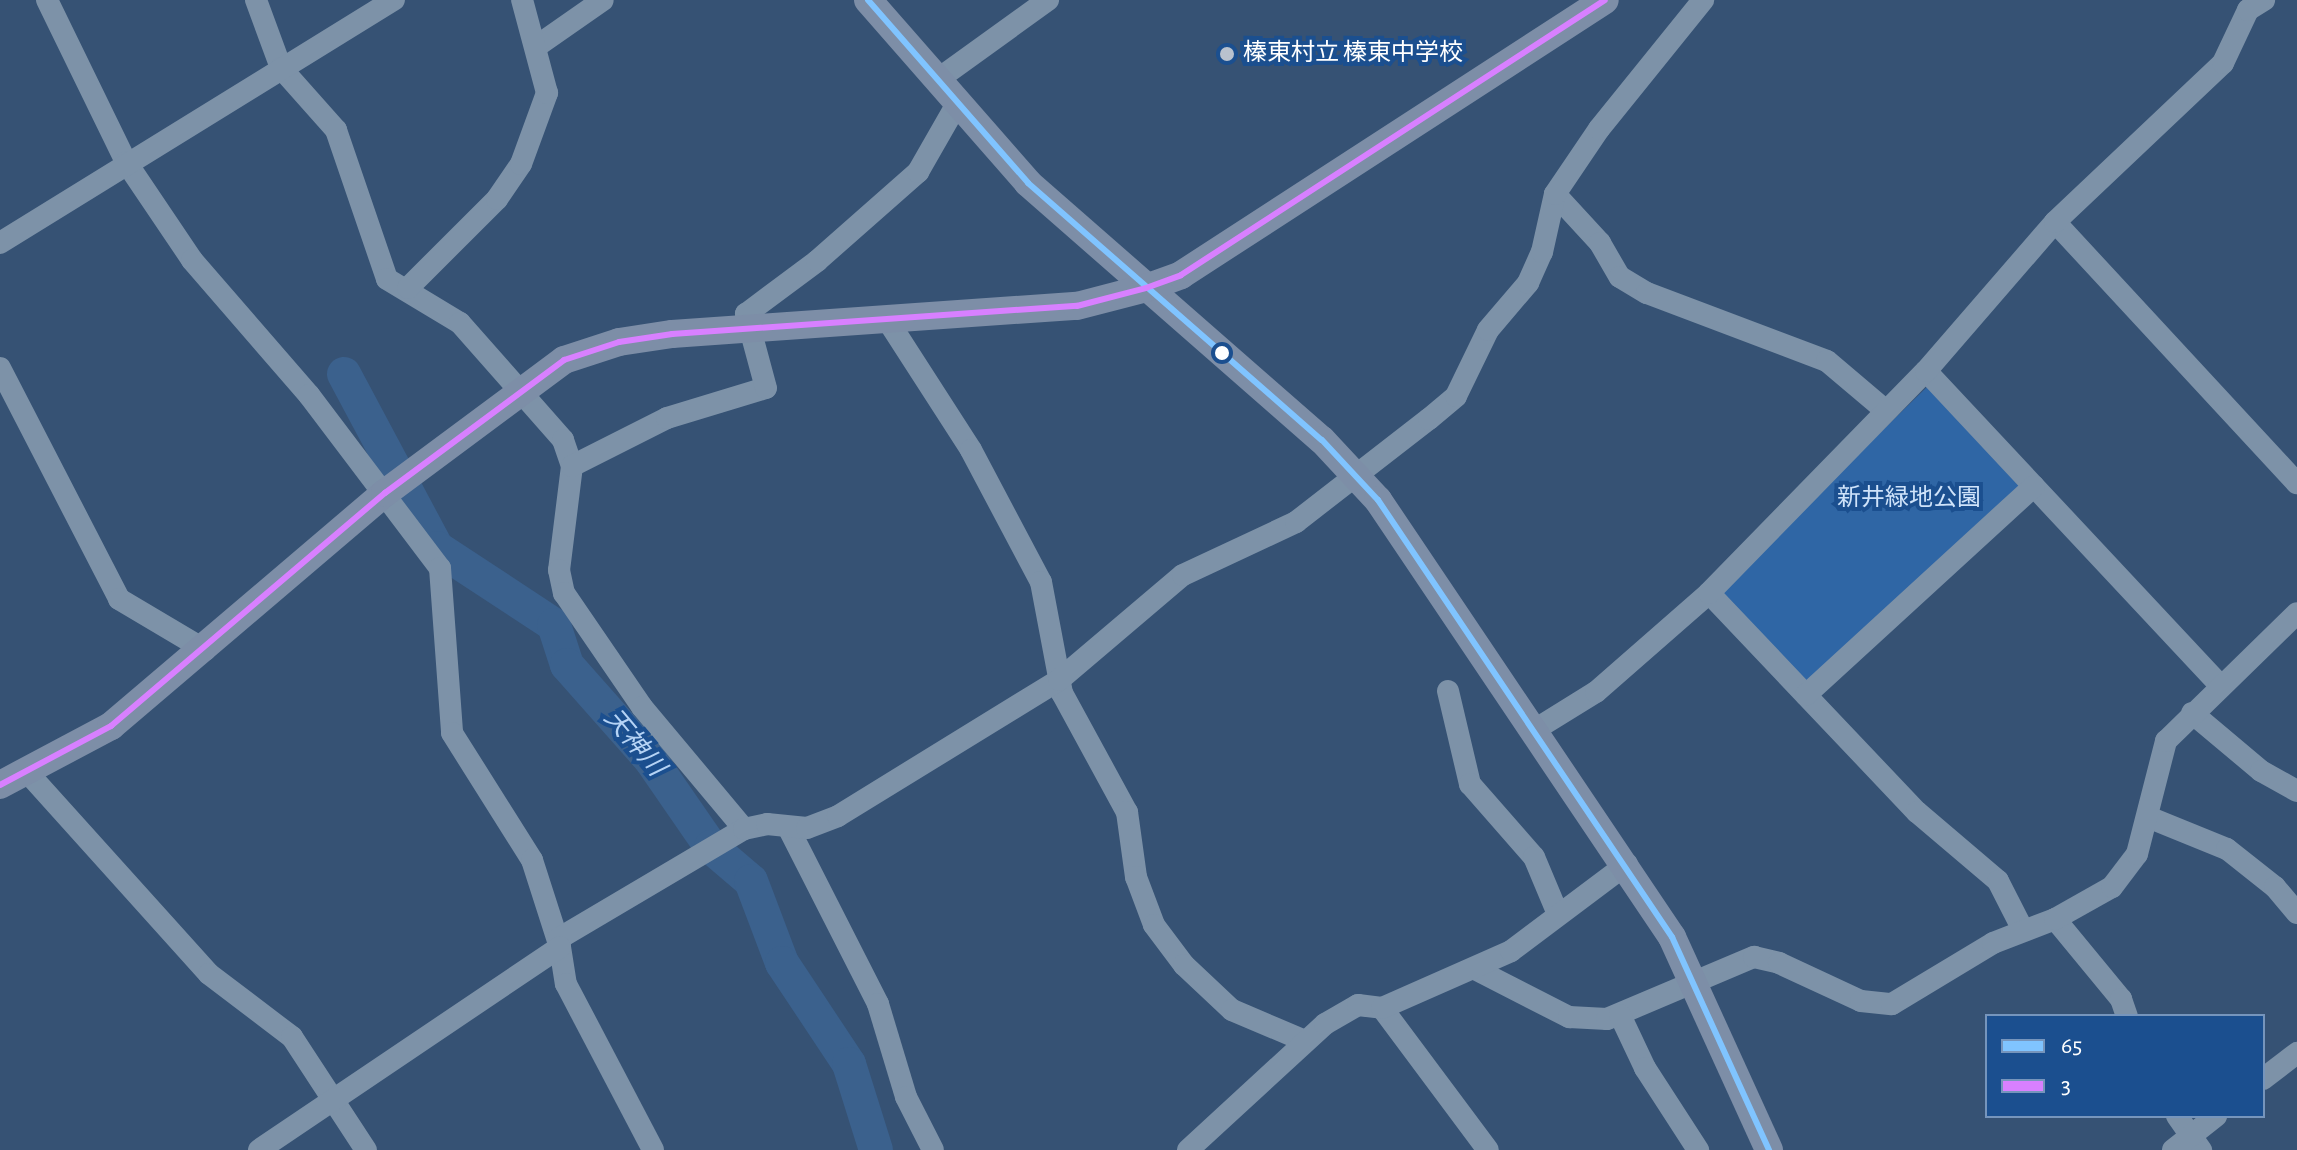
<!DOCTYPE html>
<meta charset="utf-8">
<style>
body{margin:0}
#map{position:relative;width:2297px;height:1150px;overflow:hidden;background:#365274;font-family:"Alegreya Sans","Noto Sans JP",sans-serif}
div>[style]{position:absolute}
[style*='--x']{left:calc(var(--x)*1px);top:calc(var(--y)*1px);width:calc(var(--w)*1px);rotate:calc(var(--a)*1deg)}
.green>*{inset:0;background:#2f66a5}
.river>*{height:34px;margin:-17px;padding:0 17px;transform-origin:17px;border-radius:17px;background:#3b618d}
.minor>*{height:22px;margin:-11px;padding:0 11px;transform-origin:11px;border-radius:11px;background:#7d92a8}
.major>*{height:28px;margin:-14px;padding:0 14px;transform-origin:14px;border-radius:14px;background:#7d8ea7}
.bus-1>*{height:6px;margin:-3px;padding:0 3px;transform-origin:3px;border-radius:3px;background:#80c4ff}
.bus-2>*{height:6px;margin:-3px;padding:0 3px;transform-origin:3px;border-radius:3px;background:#d880ff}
.dots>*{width:22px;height:22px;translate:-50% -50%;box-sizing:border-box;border:4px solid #1b4f8f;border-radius:50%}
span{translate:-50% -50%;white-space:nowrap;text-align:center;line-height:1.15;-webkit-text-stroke:8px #1b4f8f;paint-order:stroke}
.poi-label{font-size:24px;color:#fff}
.left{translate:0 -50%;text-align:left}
.park-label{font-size:24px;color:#cfe3fa}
.water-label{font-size:26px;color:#b5d3f5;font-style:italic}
.legend{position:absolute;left:1985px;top:1014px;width:280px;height:104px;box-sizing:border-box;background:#1b4f8f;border:2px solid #7695bc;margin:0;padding:10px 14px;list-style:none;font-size:24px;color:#fff}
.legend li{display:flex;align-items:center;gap:16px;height:40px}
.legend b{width:40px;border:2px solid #7695bc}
</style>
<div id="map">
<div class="green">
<i style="clip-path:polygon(1928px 386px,2021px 488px,1808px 686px,1719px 590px)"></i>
</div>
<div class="river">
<i style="--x:344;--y:374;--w:197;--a:61.9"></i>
<i style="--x:437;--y:548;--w:140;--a:33.3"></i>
<i style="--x:554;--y:625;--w:42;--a:72"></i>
<i style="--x:567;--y:665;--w:127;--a:48.5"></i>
<i style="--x:651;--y:760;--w:106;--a:55.4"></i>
<i style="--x:711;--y:847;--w:52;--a:40.4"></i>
<i style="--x:751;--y:881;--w:88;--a:69.3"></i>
<i style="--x:782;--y:963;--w:121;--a:56.4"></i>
<i style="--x:849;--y:1064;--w:90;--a:72.6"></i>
</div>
<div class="minor">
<i style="--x:47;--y:0;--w:180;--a:64"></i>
<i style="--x:126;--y:162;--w:118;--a:56"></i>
<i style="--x:192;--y:260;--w:179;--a:49.1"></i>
<i style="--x:309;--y:395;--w:217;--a:52.9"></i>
<i style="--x:440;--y:568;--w:165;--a:85.8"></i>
<i style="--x:452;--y:733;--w:150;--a:57.8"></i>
<i style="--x:532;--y:860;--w:91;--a:72.2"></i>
<i style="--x:560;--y:947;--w:37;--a:81"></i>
<i style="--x:566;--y:984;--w:187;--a:62.3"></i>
<i style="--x:256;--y:0;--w:72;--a:69.8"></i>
<i style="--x:281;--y:68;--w:83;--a:48.4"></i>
<i style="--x:336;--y:130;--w:157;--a:71.1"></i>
<i style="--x:387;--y:279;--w:85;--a:31.1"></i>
<i style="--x:460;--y:323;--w:156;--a:48.6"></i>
<i style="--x:563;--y:440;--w:28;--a:71"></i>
<i style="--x:572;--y:466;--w:105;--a:97.1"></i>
<i style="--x:559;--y:570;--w:24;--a:78"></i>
<i style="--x:564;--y:593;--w:138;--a:55.6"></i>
<i style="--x:642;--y:707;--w:159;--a:50.1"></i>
<i style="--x:537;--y:46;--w:80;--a:-34.9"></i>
<i style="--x:937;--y:80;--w:137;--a:-35.8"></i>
<i style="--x:1555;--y:194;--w:67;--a:47.4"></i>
<i style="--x:1600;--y:243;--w:39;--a:60"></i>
<i style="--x:1620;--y:277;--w:31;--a:31"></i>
<i style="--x:1647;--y:293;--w:192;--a:20.7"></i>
<i style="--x:1827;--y:361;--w:76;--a:40.2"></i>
<i style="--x:2055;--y:222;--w:356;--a:47.2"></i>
<i style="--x:0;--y:243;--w:463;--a:-31.7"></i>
<i style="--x:408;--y:288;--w:126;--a:-45"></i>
<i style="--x:497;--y:199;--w:42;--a:-55.6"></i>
<i style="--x:521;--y:164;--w:76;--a:-69.9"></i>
<i style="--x:547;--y:93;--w:96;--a:-105"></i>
<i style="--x:888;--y:321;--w:153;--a:57.2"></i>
<i style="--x:971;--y:450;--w:149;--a:62.1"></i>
<i style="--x:1041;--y:582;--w:113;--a:79.3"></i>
<i style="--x:1062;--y:693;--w:136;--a:61.4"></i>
<i style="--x:1127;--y:812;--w:66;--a:82.1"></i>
<i style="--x:1136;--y:877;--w:51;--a:69.4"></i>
<i style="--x:1154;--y:925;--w:50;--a:53.1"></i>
<i style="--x:1184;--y:965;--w:66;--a:43.2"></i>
<i style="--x:1232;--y:1010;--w:79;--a:23"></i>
<i style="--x:0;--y:368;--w:260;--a:62.7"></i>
<i style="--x:119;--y:599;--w:100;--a:30.7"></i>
<i style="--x:1926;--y:371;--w:429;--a:46.9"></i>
<i style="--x:572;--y:466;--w:106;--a:-26.8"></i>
<i style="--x:667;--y:418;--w:103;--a:-16.9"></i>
<i style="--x:766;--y:388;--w:77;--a:-105.1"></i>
<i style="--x:746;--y:314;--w:89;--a:-36.7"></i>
<i style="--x:817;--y:261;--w:135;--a:-41.4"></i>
<i style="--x:918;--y:172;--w:78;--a:-60.2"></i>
<i style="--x:1709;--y:593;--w:302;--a:46.5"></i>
<i style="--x:1917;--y:812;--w:106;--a:40.4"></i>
<i style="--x:1998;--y:881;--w:55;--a:63"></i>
<i style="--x:1448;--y:691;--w:96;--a:76.7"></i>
<i style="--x:1470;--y:784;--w:97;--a:48.8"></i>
<i style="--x:1534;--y:857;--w:62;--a:67.2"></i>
<i style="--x:1806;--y:695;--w:309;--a:-42.5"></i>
<i style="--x:2192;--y:713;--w:90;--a:40"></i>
<i style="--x:2261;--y:771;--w:41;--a:29.1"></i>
<i style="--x:1536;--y:729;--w:70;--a:-31.7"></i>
<i style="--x:1596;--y:692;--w:150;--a:-41.2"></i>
<i style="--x:1709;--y:593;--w:310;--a:-45.7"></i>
<i style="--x:1926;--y:371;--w:197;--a:-49.1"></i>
<i style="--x:2055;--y:222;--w:231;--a:-43.4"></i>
<i style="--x:2223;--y:63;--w:59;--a:-64.7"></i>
<i style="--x:2248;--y:10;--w:19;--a:-32"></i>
<i style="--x:28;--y:773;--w:270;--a:48"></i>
<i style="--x:209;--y:974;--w:104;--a:37.2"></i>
<i style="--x:292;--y:1037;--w:135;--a:56.8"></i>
<i style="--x:2148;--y:817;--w:85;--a:22.1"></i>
<i style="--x:2227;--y:849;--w:61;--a:38.4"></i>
<i style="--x:2275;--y:887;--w:34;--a:50"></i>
<i style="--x:789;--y:829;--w:196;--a:63"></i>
<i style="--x:878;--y:1004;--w:97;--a:73.2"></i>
<i style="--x:906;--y:1097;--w:59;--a:63"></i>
<i style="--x:2055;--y:919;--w:104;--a:50.5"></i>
<i style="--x:2121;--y:999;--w:18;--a:71"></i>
<i style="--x:558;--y:939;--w:216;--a:-30.6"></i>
<i style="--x:744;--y:829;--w:24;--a:-12"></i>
<i style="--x:767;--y:824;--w:40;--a:5.7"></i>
<i style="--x:807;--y:828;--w:33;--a:-21"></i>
<i style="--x:838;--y:816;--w:259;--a:-31.6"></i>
<i style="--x:1059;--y:680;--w:162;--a:-40.3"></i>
<i style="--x:1183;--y:575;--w:125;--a:-25.1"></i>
<i style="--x:1296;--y:522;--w:168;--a:-37.8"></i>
<i style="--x:1429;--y:419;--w:35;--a:-40"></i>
<i style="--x:1456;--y:396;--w:73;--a:-64.1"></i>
<i style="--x:1488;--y:330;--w:62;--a:-49.6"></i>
<i style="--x:1528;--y:283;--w:34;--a:-66"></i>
<i style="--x:1542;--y:252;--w:59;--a:-77.4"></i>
<i style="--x:1555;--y:194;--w:78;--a:-55.9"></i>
<i style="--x:1599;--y:129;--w:166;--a:-51.1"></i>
<i style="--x:1475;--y:969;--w:106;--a:27.1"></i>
<i style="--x:1569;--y:1017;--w:38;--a:3"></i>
<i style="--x:1607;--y:1019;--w:160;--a:-22.9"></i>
<i style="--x:1754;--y:957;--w:26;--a:13"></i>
<i style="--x:1779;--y:963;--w:90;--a:24.9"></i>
<i style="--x:1861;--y:1001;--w:31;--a:6"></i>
<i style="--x:1892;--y:1004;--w:118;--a:-31.1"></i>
<i style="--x:1993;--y:943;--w:66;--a:-21.2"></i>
<i style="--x:2055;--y:919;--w:65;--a:-29.3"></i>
<i style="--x:2112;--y:887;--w:41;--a:-52.9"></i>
<i style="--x:2137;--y:854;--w:117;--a:-75.6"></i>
<i style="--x:2166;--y:741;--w:183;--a:-44.3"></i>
<i style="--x:1382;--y:1008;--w:177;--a:53.3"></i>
<i style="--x:1620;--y:1015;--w:59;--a:64.7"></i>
<i style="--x:1645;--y:1068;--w:98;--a:57.1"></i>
<i style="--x:2263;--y:1079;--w:43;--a:-37.4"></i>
<i style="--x:2177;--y:1116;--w:42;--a:54.8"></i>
<i style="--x:259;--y:1150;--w:363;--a:-34"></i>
<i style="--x:1188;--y:1150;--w:186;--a:-42.6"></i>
<i style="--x:1325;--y:1024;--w:38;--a:-30"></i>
<i style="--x:1358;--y:1005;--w:24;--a:7"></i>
<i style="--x:1382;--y:1008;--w:141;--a:-23.8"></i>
<i style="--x:1511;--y:951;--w:145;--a:-36.9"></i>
<i style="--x:2173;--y:1150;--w:55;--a:-38.3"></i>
</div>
<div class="major">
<i style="--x:868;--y:0;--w:243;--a:48.8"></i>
<i style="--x:1028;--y:183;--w:390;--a:41.2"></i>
<i style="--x:1322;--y:440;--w:82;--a:47"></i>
<i style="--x:1378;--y:500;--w:527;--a:56.07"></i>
<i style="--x:1672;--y:937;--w:234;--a:65.5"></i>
<i style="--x:0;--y:785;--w:126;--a:-28"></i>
<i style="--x:111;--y:726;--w:360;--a:-40.4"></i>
<i style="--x:385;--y:493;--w:223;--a:-36.6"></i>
<i style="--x:564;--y:360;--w:58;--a:-18.1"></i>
<i style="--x:619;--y:342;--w:54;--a:-8.6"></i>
<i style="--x:672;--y:334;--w:406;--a:-4"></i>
<i style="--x:1077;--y:306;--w:71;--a:-14.6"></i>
<i style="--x:1146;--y:288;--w:37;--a:-20"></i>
<i style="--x:1181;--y:275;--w:505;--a:-32.97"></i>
</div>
<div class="bus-1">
<i style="--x:868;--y:0;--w:243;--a:48.8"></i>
<i style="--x:1028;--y:183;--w:390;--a:41.2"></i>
<i style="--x:1322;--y:440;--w:82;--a:47"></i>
<i style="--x:1378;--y:500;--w:527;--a:56.07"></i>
<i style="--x:1672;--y:937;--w:234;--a:65.5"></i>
</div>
<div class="bus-2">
<i style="--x:0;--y:785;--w:126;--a:-28"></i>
<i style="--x:111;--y:726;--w:360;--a:-40.4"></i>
<i style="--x:385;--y:493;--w:223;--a:-36.6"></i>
<i style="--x:564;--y:360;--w:58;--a:-18.1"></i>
<i style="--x:619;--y:342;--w:54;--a:-8.6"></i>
<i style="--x:672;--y:334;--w:406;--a:-4"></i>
<i style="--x:1077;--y:306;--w:71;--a:-14.6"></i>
<i style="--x:1146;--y:288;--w:37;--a:-20"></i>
<i style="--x:1181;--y:275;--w:505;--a:-32.97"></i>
</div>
<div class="dots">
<i style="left:1227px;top:54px;background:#b9c2ce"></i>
<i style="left:1222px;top:353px;background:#fff"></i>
</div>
<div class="poi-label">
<span class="left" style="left:1243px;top:54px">榛東村立 榛東中学校</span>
</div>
<div class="park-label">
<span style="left:1909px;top:499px">新井緑地公園</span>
</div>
<div class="water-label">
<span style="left:634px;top:743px;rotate:50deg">天神川</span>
</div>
<ul class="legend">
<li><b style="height:10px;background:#80c4ff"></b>65</li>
<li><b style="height:10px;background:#d880ff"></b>3</li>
</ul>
</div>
